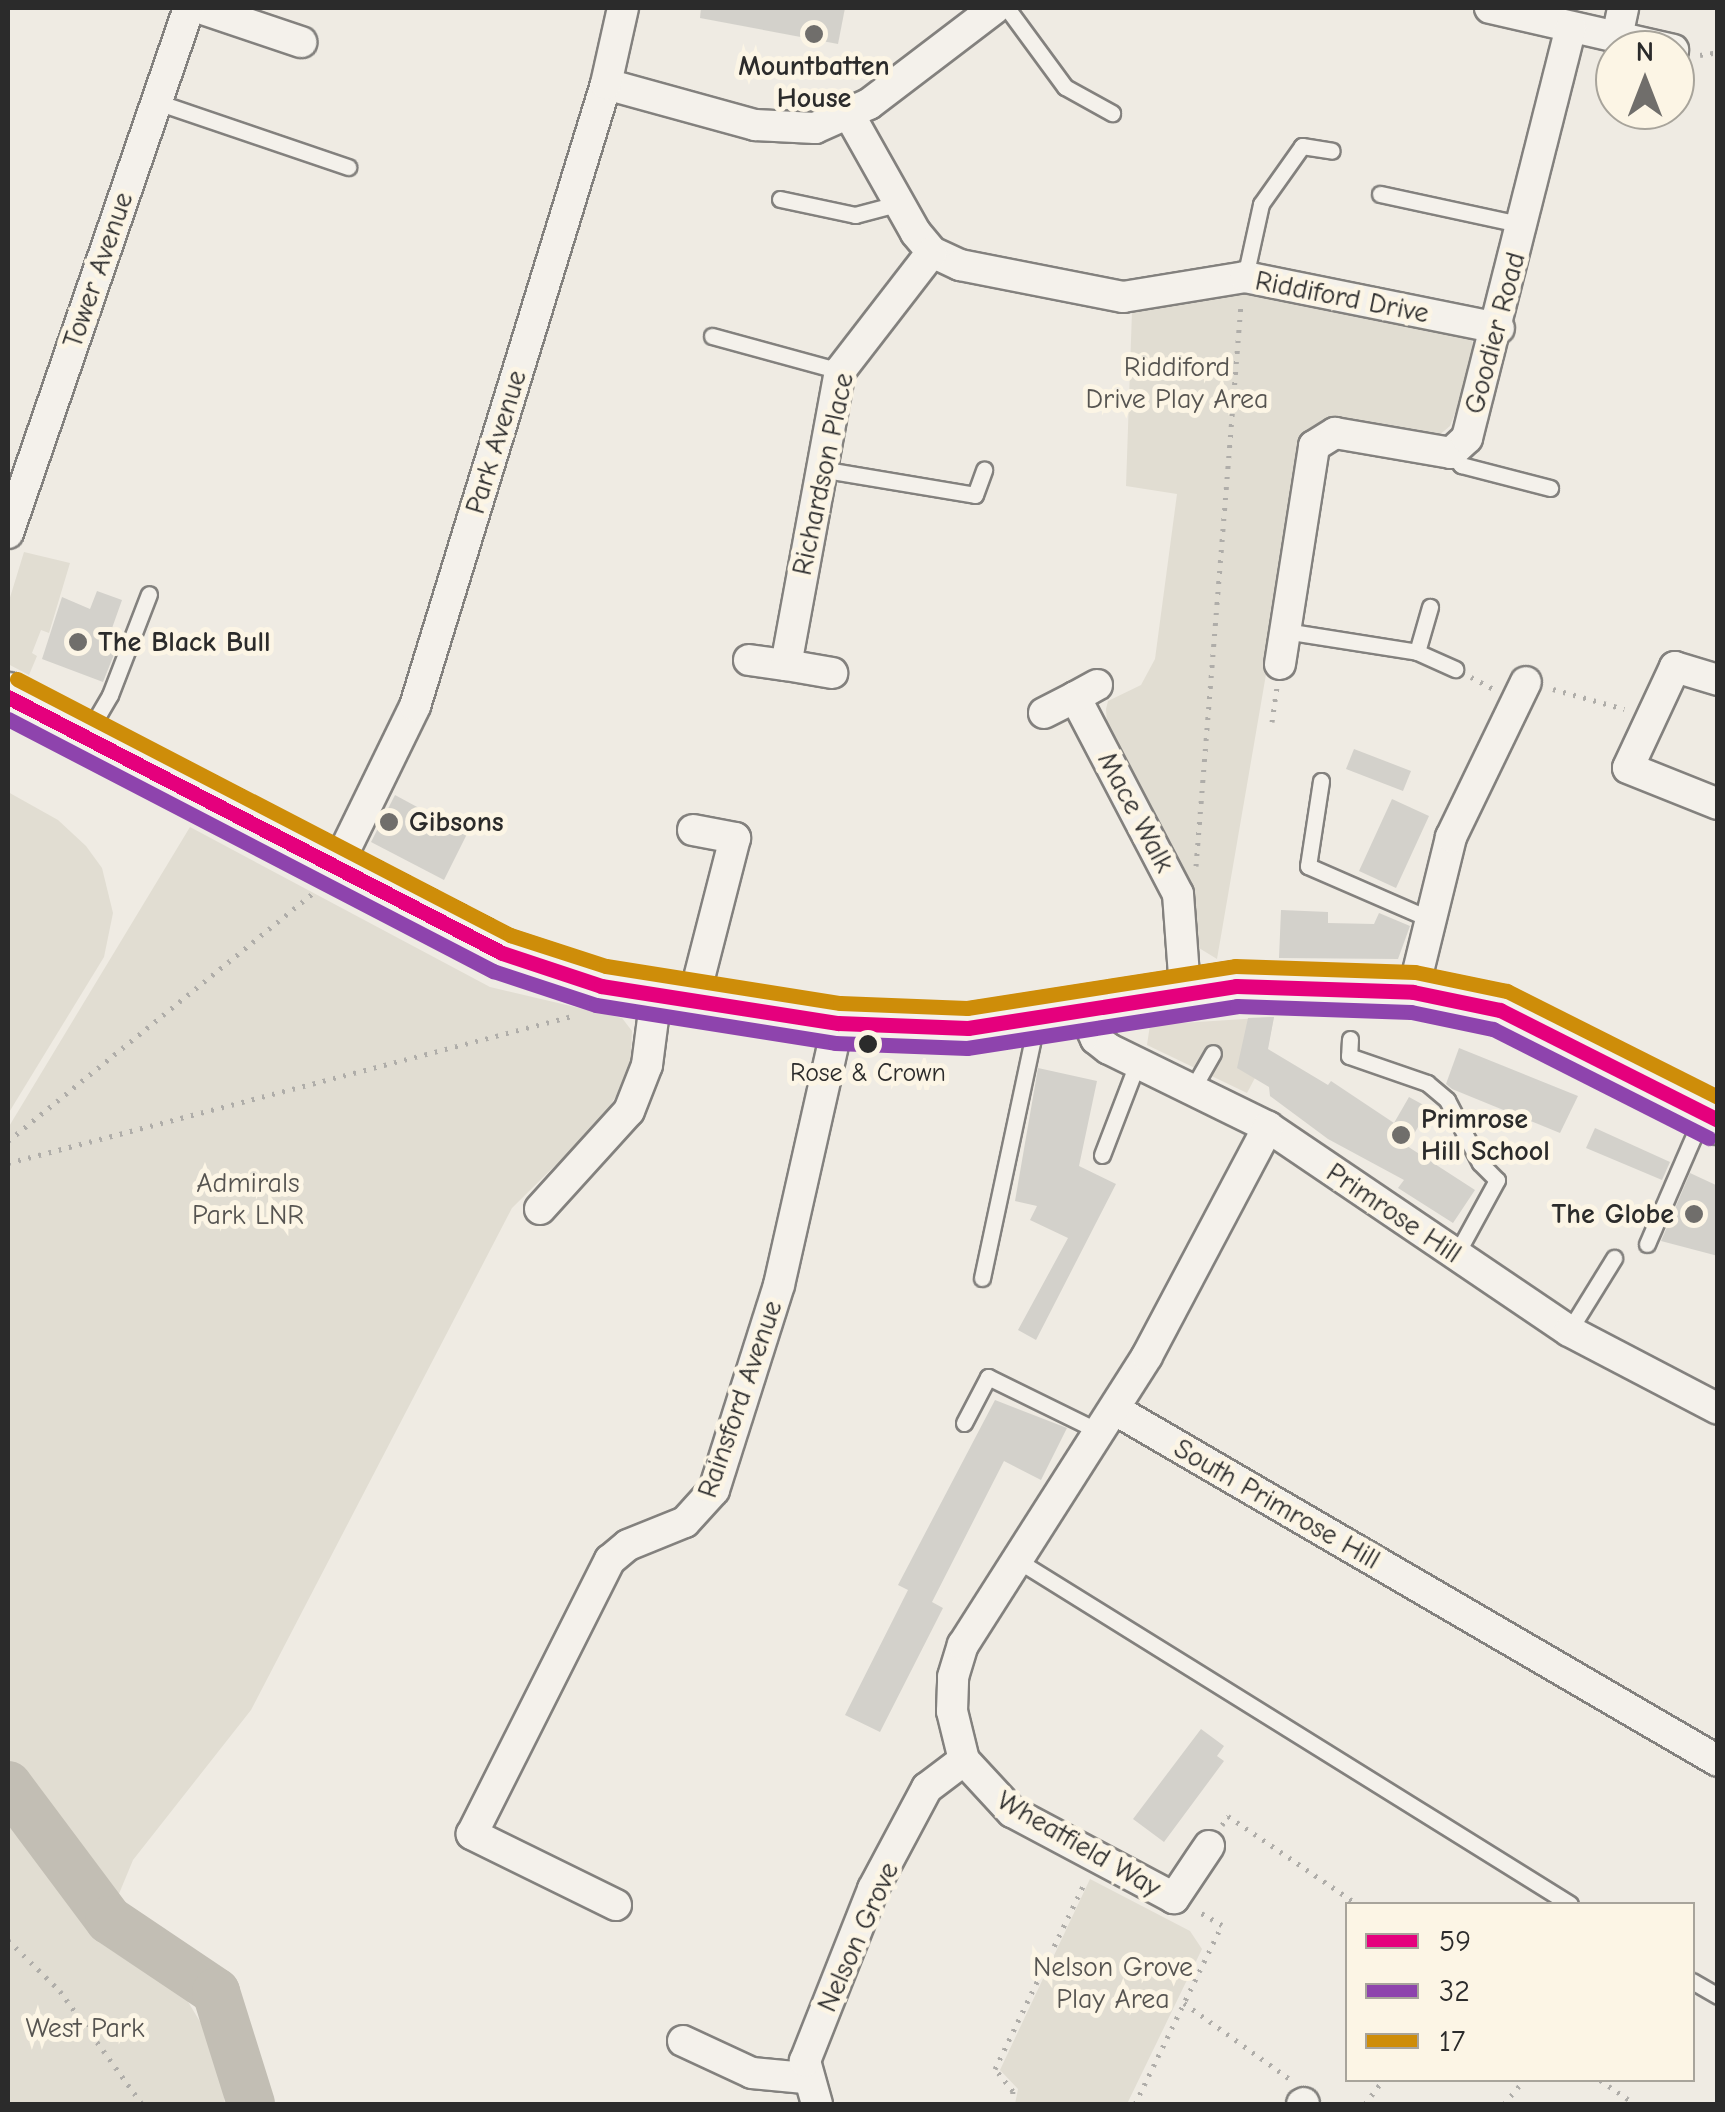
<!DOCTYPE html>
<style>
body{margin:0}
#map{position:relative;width:1725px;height:2112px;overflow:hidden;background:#efebe3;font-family:"Comic Neue",sans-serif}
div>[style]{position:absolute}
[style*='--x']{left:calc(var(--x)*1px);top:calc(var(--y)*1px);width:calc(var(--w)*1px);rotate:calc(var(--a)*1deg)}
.built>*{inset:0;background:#e2ddd2}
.green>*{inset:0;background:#e1ddd2}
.river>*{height:48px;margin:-24px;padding:0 24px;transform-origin:24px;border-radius:24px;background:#c2beb4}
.building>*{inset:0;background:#d3d1cb}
.path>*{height:5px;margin-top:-2.5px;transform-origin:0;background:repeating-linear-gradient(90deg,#afada9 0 2.5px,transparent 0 10.5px)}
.roads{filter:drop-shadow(2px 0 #83817e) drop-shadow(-2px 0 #83817e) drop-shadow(0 2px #83817e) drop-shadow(0 -2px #83817e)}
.service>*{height:15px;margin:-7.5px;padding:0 7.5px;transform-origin:7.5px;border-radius:7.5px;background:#f4f1eb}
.minor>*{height:30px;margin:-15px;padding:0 15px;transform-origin:15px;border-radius:15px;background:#f4f1eb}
.primary>*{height:48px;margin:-24px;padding:0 24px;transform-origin:24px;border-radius:24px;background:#f4f1eb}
.bus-1>*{height:15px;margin:-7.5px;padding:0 7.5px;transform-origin:7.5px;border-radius:7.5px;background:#e5007d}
.bus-2>*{height:15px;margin:-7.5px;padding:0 7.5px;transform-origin:7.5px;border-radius:7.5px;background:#8e44ad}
.bus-3>*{height:15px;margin:-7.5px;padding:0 7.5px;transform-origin:7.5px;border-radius:7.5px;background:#ce8d09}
.dots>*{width:28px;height:28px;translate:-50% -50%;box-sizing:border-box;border:5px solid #fcf5e5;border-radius:50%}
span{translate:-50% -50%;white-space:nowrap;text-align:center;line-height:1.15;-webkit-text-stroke:10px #fcf5e5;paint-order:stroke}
.bus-label{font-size:26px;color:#2b2b2b}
.poi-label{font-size:28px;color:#2b2b2b;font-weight:700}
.left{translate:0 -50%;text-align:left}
.right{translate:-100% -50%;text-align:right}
.street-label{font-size:28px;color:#2b2b2b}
.park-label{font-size:28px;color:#565451}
.frame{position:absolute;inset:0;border:10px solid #2b2b2b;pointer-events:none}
.legend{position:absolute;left:1345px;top:1902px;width:350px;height:180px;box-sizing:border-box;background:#fcf5e5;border:2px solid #a8a49b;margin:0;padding:12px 18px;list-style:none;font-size:30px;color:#2b2b2b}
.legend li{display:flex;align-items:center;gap:20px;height:50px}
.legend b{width:50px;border:2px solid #a8a49b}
.north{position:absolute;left:1595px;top:30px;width:100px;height:100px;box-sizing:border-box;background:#fcf5e5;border:2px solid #a8a49b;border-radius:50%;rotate:0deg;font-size:28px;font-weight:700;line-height:40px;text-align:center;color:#2b2b2b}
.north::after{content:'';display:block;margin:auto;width:35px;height:45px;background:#706e6b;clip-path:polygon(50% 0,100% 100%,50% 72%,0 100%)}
</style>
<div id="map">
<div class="built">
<i style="clip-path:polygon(1274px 1017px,1266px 1057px,1247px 1093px,1147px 1045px,1150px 1025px)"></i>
</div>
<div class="green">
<i style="clip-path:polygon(1242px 293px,1471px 338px,1477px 356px,1450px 426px,1432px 441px,1306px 442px,1217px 959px,1199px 948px,1188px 883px,1107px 725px,1106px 709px,1108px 701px,1141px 685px,1155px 659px,1177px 494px,1126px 486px,1132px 311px)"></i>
<i style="clip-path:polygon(24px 552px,70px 563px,49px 633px,41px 630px,32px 653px,37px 656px,29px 675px,8px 664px,8px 604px)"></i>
<i style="clip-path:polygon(8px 792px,58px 820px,86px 846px,102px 868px,113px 913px,104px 957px,8px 1114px)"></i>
<i style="clip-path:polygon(190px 827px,490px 987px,622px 1018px,632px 1031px,630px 1074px,601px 1120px,512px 1208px,251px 1710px,133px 1860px,99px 1942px,187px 2000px,217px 2050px,225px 2104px,8px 2104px,8px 1128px)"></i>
<i style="clip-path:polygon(1090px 1879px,1190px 1931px,1202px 1949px,1127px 2104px,1015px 2104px,1018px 2089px,1000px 2070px)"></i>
</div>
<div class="river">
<i style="--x:8;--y:1785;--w:169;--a:53.2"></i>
<i style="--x:109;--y:1920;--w:129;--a:33.9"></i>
<i style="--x:216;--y:1992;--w:117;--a:72.6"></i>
</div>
<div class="building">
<i style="clip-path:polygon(701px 8px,845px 8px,838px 44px,700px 18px)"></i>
<i style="clip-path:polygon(97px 591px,122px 600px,105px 648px,115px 652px,103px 682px,42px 659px,62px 597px,90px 609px)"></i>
<i style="clip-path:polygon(1354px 749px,1411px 771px,1403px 791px,1346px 769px)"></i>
<i style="clip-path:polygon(395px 795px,467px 834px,444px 880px,371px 842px)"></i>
<i style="clip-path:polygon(1392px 799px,1429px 816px,1396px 888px,1359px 871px)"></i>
<i style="clip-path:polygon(1281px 910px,1328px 912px,1328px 923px,1374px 924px,1379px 913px,1410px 926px,1398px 959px,1279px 958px)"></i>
<i style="clip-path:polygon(1274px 1017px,1268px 1049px,1328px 1085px,1331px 1081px,1394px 1123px,1409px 1097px,1429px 1108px,1407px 1146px,1475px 1190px,1453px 1223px,1398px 1188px,1404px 1180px,1328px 1139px,1270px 1096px,1269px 1087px,1237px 1068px,1248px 1018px)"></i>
<i style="clip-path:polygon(1459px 1048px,1578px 1096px,1560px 1133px,1452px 1089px,1446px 1084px)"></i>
<i style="clip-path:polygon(1038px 1068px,1097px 1081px,1079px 1166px,1116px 1184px,1036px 1340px,1018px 1330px,1068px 1238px,1030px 1220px,1037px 1206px,1015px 1201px)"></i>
<i style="clip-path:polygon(1595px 1128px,1670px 1162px,1662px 1180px,1586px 1148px)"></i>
<i style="clip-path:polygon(1690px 1173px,1718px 1186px,1718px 1256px,1661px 1241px)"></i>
<i style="clip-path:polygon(995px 1400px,1067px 1428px,1041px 1480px,1004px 1461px,932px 1602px,943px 1608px,880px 1732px,845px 1715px,908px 1590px,898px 1585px)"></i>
<i style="clip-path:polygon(1201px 1729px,1224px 1746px,1217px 1756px,1224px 1761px,1164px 1842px,1133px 1819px)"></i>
</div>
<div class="path">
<i style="--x:1700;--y:55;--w:18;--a:-9"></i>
<i style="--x:1471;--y:677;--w:24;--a:28"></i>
<i style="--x:1553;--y:689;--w:74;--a:15.7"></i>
<i style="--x:1272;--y:722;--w:35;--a:-82"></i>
<i style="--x:1196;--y:866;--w:564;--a:-85.42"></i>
<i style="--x:8;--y:1141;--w:393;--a:-39.1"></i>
<i style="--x:8;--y:1163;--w:587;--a:-14.6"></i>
<i style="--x:1222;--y:1825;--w:11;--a:-56"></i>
<i style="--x:1228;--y:1816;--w:156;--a:34.3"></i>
<i style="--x:8;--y:1940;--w:73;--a:44.4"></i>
<i style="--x:60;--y:1991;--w:140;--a:54"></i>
<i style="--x:1184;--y:2003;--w:132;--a:35.7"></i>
<i style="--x:1600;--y:2080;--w:42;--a:34.4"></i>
<i style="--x:1012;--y:2104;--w:13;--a:-86"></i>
<i style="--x:1013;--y:2091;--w:28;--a:-129"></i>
<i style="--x:995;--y:2069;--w:208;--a:-64.3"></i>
<i style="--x:1135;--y:2104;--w:199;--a:-64.1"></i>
<i style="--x:1222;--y:1925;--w:28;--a:-150"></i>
<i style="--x:1365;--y:2104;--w:30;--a:-53"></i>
<i style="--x:1504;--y:2104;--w:31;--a:-50"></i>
</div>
<div class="roads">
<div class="service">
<i style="--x:1007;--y:8;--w:98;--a:53.7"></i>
<i style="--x:1065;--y:87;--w:54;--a:29"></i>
<i style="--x:157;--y:102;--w:202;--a:18.8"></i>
<i style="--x:1380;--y:194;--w:146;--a:12.2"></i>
<i style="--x:780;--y:199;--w:77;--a:12"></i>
<i style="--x:855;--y:215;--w:47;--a:-14.9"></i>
<i style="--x:1245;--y:277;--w:75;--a:-77.6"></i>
<i style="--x:1261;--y:204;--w:71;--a:-54.7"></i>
<i style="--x:1302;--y:146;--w:30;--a:9"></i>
<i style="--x:712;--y:336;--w:133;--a:15.3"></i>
<i style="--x:1451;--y:453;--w:16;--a:50"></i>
<i style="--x:1461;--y:465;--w:92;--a:14.5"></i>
<i style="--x:820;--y:469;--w:157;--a:9.5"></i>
<i style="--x:975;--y:495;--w:27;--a:-70"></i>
<i style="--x:1285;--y:631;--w:134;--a:9"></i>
<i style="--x:1417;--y:652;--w:42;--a:24.1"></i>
<i style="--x:1417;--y:652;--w:47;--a:-73.9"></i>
<i style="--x:89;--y:731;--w:42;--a:-59.7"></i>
<i style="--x:110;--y:695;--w:108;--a:-68.9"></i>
<i style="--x:1321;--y:781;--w:86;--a:98.7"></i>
<i style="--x:1308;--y:866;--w:135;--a:23.5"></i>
<i style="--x:1350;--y:1039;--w:17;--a:93"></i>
<i style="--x:1349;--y:1056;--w:83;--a:19.1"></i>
<i style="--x:1427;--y:1083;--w:26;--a:40"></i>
<i style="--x:1447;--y:1100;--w:71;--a:62.4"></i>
<i style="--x:1480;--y:1163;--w:24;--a:45"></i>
<i style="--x:1497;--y:1180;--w:85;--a:118.7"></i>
<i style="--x:1193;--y:1088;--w:40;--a:-60.3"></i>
<i style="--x:1102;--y:1155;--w:97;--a:-69"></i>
<i style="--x:1647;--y:1244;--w:138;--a:-66.6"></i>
<i style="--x:982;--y:1278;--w:260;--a:-78"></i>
<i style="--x:1569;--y:1331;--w:86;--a:-58.3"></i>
<i style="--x:964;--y:1423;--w:52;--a:-62.4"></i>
<i style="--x:988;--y:1377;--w:123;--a:26.1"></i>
<i style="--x:1017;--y:1560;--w:651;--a:31.88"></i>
<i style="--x:1692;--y:1981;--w:30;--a:30"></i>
</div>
<div class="minor">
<i style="--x:200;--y:8;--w:107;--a:18.6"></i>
<i style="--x:1490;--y:8;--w:188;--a:12.9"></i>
<i style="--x:1617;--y:37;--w:30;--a:-78"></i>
<i style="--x:606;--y:84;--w:155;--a:15.4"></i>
<i style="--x:755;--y:125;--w:60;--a:2.9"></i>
<i style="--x:815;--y:128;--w:59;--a:-24"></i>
<i style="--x:869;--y:104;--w:158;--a:-37.3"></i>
<i style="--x:850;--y:116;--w:134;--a:60.6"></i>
<i style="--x:916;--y:233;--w:25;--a:50"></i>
<i style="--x:932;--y:252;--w:31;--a:25"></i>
<i style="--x:960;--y:265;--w:166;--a:11.1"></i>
<i style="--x:1123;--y:297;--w:124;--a:-9.3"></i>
<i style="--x:1245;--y:277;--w:259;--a:11.4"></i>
<i style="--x:8;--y:533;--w:555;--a:-70.98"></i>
<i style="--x:749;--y:660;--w:37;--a:8"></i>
<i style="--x:786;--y:665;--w:299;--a:-79.6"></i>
<i style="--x:840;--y:371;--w:150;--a:-52.3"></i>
<i style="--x:1280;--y:664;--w:221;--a:-81.1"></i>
<i style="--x:1314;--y:446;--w:25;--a:-32"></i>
<i style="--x:1335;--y:433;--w:118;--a:9.8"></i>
<i style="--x:1451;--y:453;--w:22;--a:-43"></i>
<i style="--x:1467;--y:438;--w:423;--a:-75.8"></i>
<i style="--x:786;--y:665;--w:47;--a:9.9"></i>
<i style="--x:1718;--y:680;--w:45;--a:-163.2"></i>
<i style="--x:1675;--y:667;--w:111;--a:115"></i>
<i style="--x:1628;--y:768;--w:97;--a:21.8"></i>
<i style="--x:1097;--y:685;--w:25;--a:151"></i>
<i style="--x:1075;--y:697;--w:222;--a:62.4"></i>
<i style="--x:1178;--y:894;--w:96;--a:85.8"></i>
<i style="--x:1044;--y:713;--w:35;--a:-27"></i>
<i style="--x:693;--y:830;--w:43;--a:10.8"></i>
<i style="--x:735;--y:838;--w:169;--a:104.4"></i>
<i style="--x:338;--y:864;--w:176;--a:-64"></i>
<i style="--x:415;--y:706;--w:651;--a:-72.93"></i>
<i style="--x:606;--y:84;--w:78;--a:-77.4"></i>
<i style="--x:1413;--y:992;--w:160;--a:-76.2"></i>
<i style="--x:1451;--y:837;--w:172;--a:-64.2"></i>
<i style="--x:1082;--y:1009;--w:33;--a:65"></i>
<i style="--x:1096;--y:1039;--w:16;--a:38"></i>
<i style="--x:1109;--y:1049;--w:177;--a:26.1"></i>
<i style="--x:1268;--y:1127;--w:364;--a:34.1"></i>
<i style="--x:1569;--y:1331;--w:168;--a:27.6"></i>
<i style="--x:540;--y:1209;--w:132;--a:-47.8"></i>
<i style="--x:629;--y:1111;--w:49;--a:-68.6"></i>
<i style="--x:647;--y:1065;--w:70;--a:-82.6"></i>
<i style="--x:1114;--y:1409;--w:699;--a:30.23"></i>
<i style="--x:1209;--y:1846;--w:63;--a:123.9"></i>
<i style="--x:1174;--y:1898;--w:183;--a:-152"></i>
<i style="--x:1012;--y:1812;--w:71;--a:-132.7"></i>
<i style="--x:964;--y:1760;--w:50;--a:-103.8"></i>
<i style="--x:952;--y:1711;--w:34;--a:-88"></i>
<i style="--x:953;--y:1677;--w:34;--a:-73"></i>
<i style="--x:963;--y:1645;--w:343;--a:-57.5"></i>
<i style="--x:1147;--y:1356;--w:259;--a:-62.1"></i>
<i style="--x:616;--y:1905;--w:161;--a:-153.8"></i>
<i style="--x:472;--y:1834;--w:307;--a:-63.3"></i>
<i style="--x:610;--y:1560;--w:23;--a:-40"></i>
<i style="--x:628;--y:1545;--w:61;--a:-22"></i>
<i style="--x:685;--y:1522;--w:43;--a:-47.8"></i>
<i style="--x:714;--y:1490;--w:215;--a:-72.4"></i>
<i style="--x:779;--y:1285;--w:269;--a:-77.3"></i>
<i style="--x:683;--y:2041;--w:76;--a:24.9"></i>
<i style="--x:752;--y:2073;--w:53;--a:5.4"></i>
<i style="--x:817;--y:2104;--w:45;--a:-105.6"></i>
<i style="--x:805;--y:2061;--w:185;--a:-68.4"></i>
<i style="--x:873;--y:1889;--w:115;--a:-61.9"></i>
<i style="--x:927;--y:1788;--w:46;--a:-37.1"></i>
<i style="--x:1302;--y:2104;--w:2;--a:-27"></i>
</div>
<div class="primary">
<i style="--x:8;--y:697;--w:556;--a:27.39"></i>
<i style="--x:502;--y:953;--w:104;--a:18.4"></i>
<i style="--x:601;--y:986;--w:240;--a:8.9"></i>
<i style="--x:838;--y:1023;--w:130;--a:2.2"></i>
<i style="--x:968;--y:1028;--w:271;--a:-8.9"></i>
<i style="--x:1236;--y:986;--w:177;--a:1.9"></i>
<i style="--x:1413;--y:992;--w:89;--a:11.7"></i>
<i style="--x:1500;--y:1010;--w:244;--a:26.8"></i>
</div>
</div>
<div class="bus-1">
<i style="--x:8;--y:697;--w:556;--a:27.39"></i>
<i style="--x:502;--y:953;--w:104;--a:18.4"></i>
<i style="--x:601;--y:986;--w:240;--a:8.9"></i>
<i style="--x:838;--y:1023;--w:130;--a:2.2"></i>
<i style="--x:968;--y:1028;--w:271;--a:-8.9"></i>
<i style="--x:1236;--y:986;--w:177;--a:1.9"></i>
<i style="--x:1413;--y:992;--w:89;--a:11.7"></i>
<i style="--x:1500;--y:1010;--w:244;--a:26.8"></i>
</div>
<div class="bus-2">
<i style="--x:8;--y:719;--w:547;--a:27.46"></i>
<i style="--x:493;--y:971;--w:108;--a:18.3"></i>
<i style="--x:596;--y:1005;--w:242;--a:9"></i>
<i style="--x:835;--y:1043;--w:132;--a:2.2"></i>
<i style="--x:967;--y:1048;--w:273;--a:-8.8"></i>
<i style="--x:1237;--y:1006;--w:174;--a:2"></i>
<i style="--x:1411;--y:1012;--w:84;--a:11.7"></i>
<i style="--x:1493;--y:1029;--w:242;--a:26.8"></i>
</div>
<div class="bus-3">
<i style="--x:17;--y:679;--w:556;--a:27.44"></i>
<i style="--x:510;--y:935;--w:101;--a:17.9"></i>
<i style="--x:606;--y:966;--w:237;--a:9"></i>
<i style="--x:840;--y:1003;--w:127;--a:2.3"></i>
<i style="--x:967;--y:1008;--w:271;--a:-8.9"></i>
<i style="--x:1235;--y:966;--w:180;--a:1.9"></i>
<i style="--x:1415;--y:972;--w:94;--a:11.7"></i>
<i style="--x:1507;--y:991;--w:236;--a:26.7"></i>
</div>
<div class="dots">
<i style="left:814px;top:34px;background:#706e6b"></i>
<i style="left:78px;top:642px;background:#706e6b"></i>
<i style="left:389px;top:822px;background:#706e6b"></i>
<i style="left:868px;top:1044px;background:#2b2b2b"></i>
<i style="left:1401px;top:1135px;background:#706e6b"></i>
<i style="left:1694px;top:1214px;background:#706e6b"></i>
</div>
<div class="bus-label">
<span style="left:868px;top:1074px">Rose &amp; Crown</span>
</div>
<div class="poi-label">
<span style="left:814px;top:82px">Mountbatten<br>House</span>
<span class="left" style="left:98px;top:642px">The Black Bull</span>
<span class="left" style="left:409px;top:822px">Gibsons</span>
<span class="left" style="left:1421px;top:1135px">Primrose<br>Hill School</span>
<span class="right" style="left:1674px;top:1214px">The Globe</span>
</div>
<div class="street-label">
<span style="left:98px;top:270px;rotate:-71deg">Tower Avenue</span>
<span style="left:1342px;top:297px;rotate:11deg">Riddiford Drive</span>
<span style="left:1495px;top:333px;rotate:-75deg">Goodier Road</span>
<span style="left:496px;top:442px;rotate:-73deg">Park Avenue</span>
<span style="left:823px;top:474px;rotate:-78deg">Richardson Place</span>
<span style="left:1136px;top:812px;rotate:62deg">Mace Walk</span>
<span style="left:1394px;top:1213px;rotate:34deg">Primrose Hill</span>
<span style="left:740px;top:1399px;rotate:-71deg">Rainsford Avenue</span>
<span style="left:1277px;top:1504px;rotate:30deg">South Primrose Hill</span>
<span style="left:1079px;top:1844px;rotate:30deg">Wheatfield Way</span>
<span style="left:858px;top:1937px;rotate:-66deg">Nelson Grove</span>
</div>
<div class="park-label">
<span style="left:1177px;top:383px">Riddiford<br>Drive Play Area</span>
<span style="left:248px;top:1199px">Admirals<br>Park LNR</span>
<span style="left:1113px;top:1983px">Nelson Grove<br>Play Area</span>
<span style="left:85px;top:2028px">West Park</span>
</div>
<div class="frame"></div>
<ul class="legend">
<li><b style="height:12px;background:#e5007d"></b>59</li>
<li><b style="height:12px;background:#8e44ad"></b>32</li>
<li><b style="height:12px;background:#ce8d09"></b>17</li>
</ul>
<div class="north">N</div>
</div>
